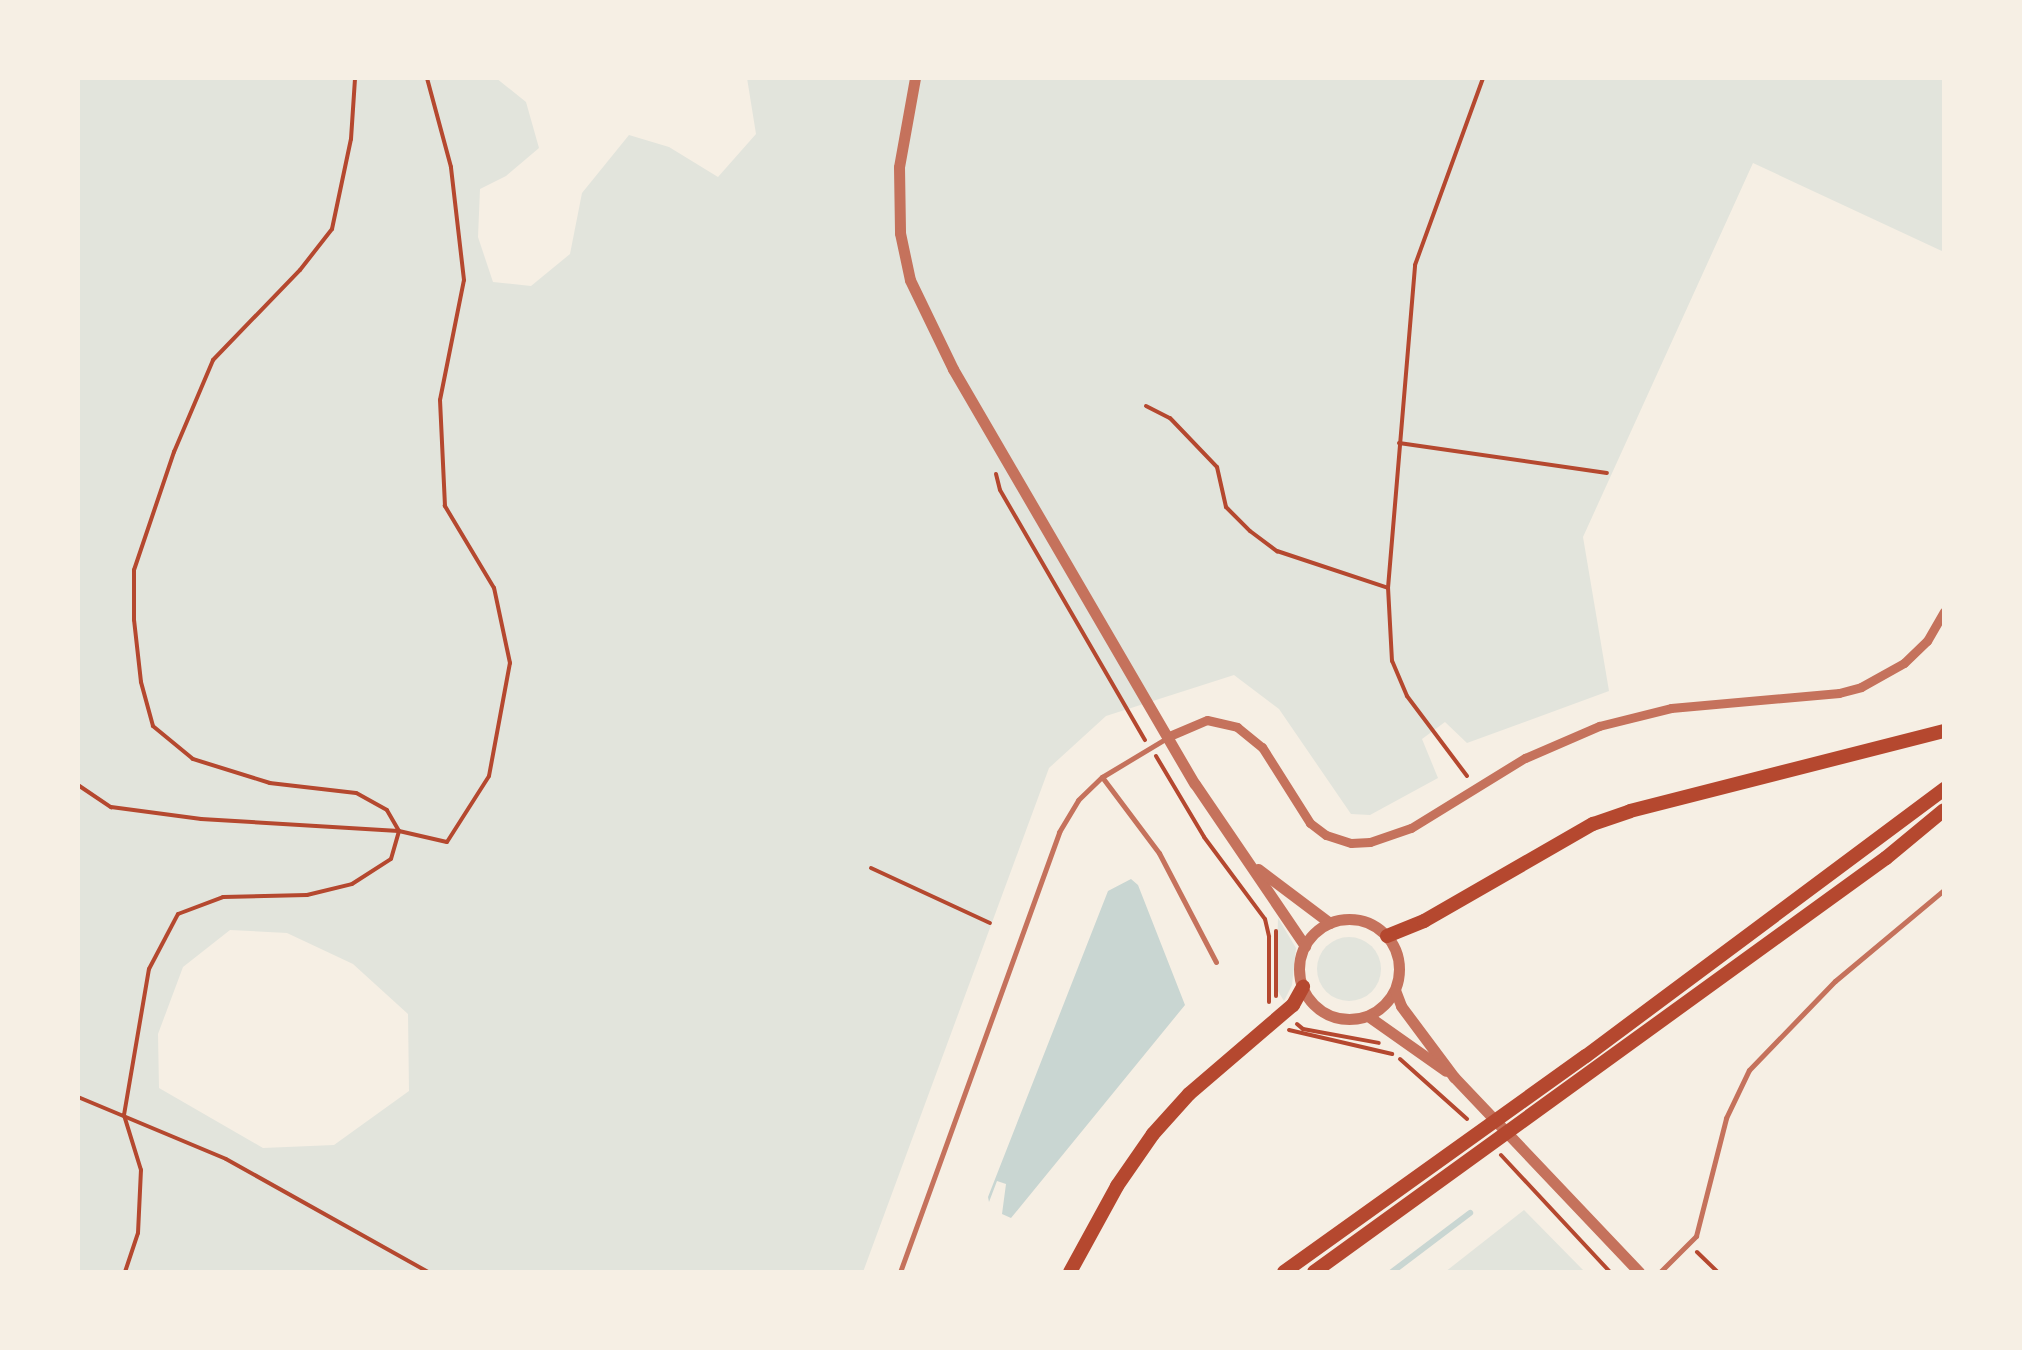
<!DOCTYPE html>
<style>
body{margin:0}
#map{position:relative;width:2022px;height:1350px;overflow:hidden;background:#f6efe4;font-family:Signika,sans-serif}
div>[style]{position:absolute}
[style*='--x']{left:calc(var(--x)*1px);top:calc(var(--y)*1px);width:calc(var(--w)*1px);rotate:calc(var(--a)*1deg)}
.green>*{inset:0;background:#e2e4dc}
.round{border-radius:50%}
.water>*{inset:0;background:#c9d6d2}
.stream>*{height:6px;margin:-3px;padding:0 3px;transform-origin:3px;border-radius:3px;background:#c9d6d2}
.path>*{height:4px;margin:-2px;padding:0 2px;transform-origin:2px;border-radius:2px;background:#b5482f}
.service>*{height:5px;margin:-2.5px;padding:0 2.5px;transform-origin:2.5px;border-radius:2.5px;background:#c5725c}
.minor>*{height:9px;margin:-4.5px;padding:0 4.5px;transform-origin:4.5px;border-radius:4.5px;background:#c5725c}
.tertiary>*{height:11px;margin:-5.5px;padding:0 5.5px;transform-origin:5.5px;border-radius:5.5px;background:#c5725c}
.tertiary>.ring{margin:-5.5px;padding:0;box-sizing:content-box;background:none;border:11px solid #c5725c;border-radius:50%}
.primary>*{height:14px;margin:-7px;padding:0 7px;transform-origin:7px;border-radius:7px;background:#b5482f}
span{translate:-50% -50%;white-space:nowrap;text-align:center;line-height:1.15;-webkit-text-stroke:9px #f6efe4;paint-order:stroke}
.frame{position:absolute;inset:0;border:80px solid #f6efe4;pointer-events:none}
</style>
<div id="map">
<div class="green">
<i style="clip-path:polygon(evenodd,78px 78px,496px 78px,526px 102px,539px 148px,506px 176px,480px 189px,478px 237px,493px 282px,531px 286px,570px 254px,582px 193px,629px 135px,669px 147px,718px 177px,756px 134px,747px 78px,1944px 78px,1944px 252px,1753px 163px,1583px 537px,1609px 691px,1467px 743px,1445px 722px,1422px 739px,1438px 778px,1370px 815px,1351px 814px,1279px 709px,1234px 675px,1106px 716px,1049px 768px,863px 1272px,78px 1272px,78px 78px,230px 930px,287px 933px,353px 964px,408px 1014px,409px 1091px,334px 1145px,263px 1148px,159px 1088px,158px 1034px,183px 967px,230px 930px)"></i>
<i style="clip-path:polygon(1278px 918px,1296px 948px,1292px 985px,1284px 1001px,1276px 988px)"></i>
<i class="round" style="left:1317px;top:937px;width:64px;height:64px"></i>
<i style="clip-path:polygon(1524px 1210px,1585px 1272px,1445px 1272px)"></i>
</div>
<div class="water">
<i style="clip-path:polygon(1131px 879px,1138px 885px,1185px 1005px,1011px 1218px,1002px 1214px,1006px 1184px,997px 1181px,989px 1202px,988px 1197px,1108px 891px)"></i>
</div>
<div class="stream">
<i style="--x:1392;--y:1272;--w:98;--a:-37.1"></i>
</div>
<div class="path">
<i style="--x:1146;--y:406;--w:27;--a:27"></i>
<i style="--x:1170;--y:418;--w:68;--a:46.2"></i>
<i style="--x:1217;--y:467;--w:41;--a:77.3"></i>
<i style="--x:1226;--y:507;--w:34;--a:45"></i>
<i style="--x:1250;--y:531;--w:34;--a:37"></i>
<i style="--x:1277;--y:551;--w:117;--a:18.4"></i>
<i style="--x:1399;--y:443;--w:210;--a:8.2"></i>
<i style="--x:996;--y:474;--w:16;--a:76"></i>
<i style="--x:1000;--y:490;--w:289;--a:59.9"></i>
<i style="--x:1156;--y:756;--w:94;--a:59.3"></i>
<i style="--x:1204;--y:837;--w:102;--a:53.4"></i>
<i style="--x:1265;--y:919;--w:18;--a:77"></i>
<i style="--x:1269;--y:937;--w:65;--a:90"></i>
<i style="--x:1467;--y:776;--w:100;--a:-126.9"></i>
<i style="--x:1407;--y:696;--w:38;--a:-113"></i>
<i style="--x:1392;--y:661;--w:73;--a:-93.1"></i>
<i style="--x:1388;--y:588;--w:324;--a:-85.2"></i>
<i style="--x:1415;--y:265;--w:199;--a:-70"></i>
<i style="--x:78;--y:785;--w:40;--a:34"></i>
<i style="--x:111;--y:807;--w:91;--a:7.6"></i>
<i style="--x:201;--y:819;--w:198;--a:3.5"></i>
<i style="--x:399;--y:831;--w:49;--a:12.9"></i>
<i style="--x:447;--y:842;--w:78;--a:-57.5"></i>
<i style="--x:489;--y:776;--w:115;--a:-79.5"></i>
<i style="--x:510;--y:663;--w:77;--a:-102"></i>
<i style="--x:494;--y:588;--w:96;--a:-120.9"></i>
<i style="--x:445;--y:506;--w:106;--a:-92.7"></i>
<i style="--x:440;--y:400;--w:122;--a:-78.7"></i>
<i style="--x:464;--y:280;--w:114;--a:-96.6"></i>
<i style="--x:451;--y:167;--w:92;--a:-105.1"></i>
<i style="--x:871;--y:868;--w:131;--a:24.8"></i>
<i style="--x:1276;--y:931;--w:65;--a:90"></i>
<i style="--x:1297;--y:1024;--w:8;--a:40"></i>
<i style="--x:1303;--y:1029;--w:77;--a:10.4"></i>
<i style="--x:1289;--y:1030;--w:106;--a:13.1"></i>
<i style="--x:1400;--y:1059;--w:90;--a:41.8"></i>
<i style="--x:78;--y:1097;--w:160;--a:22.7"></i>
<i style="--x:226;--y:1159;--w:231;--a:29.2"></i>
<i style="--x:1501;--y:1155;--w:160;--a:47"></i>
<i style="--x:1697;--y:1252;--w:29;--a:44"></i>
<i style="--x:125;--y:1272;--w:41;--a:-71.6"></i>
<i style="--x:138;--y:1233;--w:63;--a:-87.3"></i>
<i style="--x:141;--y:1170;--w:58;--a:-107.2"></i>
<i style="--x:124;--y:1115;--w:148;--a:-80.3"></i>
<i style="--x:149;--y:969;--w:62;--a:-62.2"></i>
<i style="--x:178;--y:914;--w:48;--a:-20.7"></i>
<i style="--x:223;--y:897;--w:84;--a:-1.4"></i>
<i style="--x:307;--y:895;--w:46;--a:-13.7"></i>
<i style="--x:352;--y:884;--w:46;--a:-32.7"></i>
<i style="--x:391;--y:859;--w:29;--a:-74"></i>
<i style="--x:399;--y:831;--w:24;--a:-120"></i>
<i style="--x:387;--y:810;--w:35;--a:-151"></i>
<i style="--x:356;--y:793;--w:87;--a:-173.4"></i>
<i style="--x:270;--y:783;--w:81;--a:-162.7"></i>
<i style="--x:193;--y:759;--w:52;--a:-140.5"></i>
<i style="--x:153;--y:726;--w:46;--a:-105.3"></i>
<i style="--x:141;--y:682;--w:62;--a:-96.4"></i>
<i style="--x:134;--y:620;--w:50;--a:-90"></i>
<i style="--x:134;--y:570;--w:125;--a:-71.3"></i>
<i style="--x:174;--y:452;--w:100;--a:-67"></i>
<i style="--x:213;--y:360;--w:125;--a:-46"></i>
<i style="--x:300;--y:270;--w:52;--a:-52"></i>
<i style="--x:332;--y:229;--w:92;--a:-78.1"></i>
<i style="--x:351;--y:139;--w:61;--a:-86.2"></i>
</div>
<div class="service">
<i style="--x:1102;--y:777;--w:95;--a:53.1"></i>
<i style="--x:1159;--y:853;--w:123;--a:62.4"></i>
<i style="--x:900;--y:1272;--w:468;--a:-70.1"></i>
<i style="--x:1059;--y:832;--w:37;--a:-59"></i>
<i style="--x:1078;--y:800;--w:33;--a:-44"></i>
<i style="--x:1102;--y:777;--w:74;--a:-31.1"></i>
<i style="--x:1660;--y:1272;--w:51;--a:-45"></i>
<i style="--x:1696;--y:1236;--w:122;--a:-75.7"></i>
<i style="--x:1726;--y:1118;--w:53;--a:-64.4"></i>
<i style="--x:1749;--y:1070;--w:124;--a:-46"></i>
<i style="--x:1835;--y:981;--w:142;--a:-39.9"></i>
</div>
<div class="minor">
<i style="--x:1167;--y:737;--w:43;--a:-23"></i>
<i style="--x:1207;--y:720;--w:31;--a:13"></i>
<i style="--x:1237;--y:727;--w:32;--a:39"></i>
<i style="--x:1262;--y:747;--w:90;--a:57.7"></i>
<i style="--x:1310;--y:823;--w:20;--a:37"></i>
<i style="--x:1326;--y:835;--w:26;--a:18"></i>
<i style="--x:1351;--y:843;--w:19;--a:-3"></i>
<i style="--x:1370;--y:842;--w:43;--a:-18.9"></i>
<i style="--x:1411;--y:828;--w:134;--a:-31.6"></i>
<i style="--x:1525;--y:758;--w:81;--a:-23.4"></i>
<i style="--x:1599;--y:726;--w:74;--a:-14"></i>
<i style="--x:1671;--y:708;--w:169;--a:-5.1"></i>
<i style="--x:1839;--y:693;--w:23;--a:-15"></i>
<i style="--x:1861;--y:687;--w:49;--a:-29.2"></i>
<i style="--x:1904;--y:663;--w:32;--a:-44"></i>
<i style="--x:1927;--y:641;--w:34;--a:-60"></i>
</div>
<div class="tertiary">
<i style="--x:915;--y:78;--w:90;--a:100.2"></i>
<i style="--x:899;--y:167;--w:66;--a:89.1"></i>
<i style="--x:900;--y:233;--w:48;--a:78"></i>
<i style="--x:910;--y:280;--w:99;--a:64.2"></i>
<i style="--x:953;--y:369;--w:480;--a:59.8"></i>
<i style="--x:1195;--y:784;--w:196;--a:55.8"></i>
<i style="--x:1258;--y:869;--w:90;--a:36.9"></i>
<i class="ring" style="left:1299px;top:919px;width:89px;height:89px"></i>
<i style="--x:1395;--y:990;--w:17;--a:69"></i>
<i style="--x:1401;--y:1006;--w:89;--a:53.3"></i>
<i style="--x:1454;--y:1077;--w:269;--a:46.5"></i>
<i style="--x:1368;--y:1016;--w:95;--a:35.2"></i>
</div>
<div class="primary">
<i style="--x:1387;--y:936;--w:40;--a:-22"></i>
<i style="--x:1424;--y:921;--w:195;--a:-29.9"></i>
<i style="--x:1593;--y:824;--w:39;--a:-19"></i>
<i style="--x:1630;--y:811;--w:324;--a:-14.3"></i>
<i style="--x:1070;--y:1272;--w:98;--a:-61.3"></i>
<i style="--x:1117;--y:1186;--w:63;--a:-55.3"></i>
<i style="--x:1153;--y:1134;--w:54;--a:-48"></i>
<i style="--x:1189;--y:1094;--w:137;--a:-40.6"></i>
<i style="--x:1293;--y:1005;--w:21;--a:-61"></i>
<i style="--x:1284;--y:1272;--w:371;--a:-35.6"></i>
<i style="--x:1586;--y:1056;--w:447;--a:-36.7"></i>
<i style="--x:1314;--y:1272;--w:706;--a:-35.9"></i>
<i style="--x:1886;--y:858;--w:75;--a:-39.6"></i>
</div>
<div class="frame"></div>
</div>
